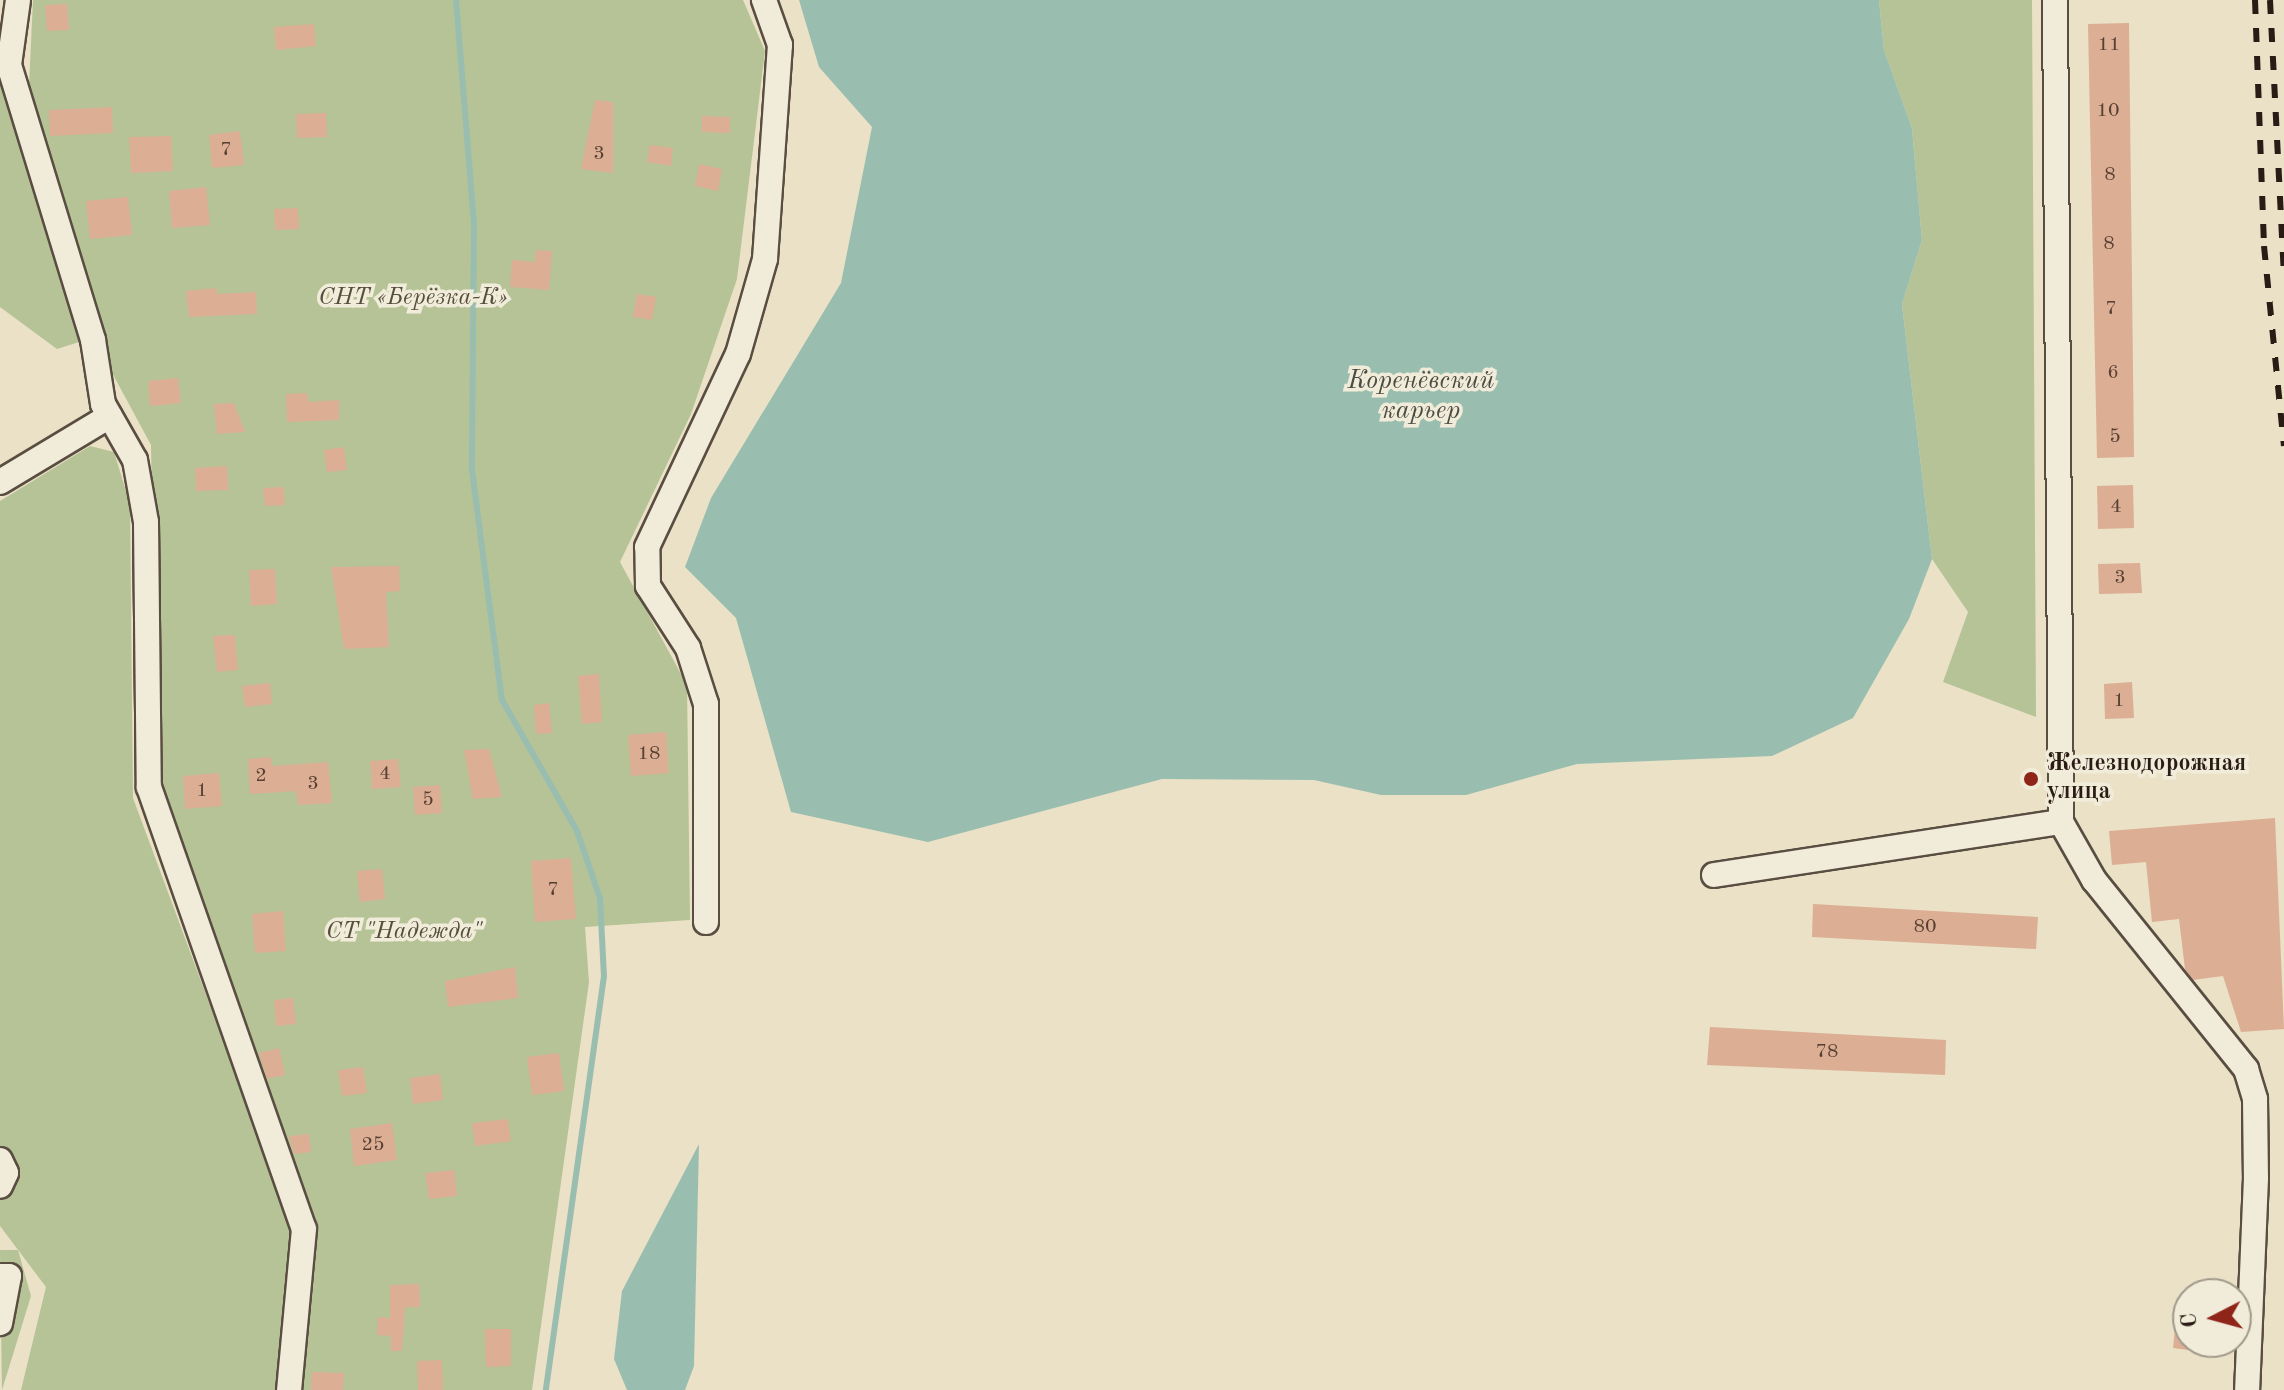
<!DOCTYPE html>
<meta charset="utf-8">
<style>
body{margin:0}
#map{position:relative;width:2284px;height:1390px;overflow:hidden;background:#eae1c6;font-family:"Old Standard TT",serif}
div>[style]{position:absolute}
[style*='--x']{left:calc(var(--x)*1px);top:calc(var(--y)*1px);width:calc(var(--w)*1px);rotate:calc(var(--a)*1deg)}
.green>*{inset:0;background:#b5c397}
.water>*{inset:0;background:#99beaf}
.stream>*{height:6px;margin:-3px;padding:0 3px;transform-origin:3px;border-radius:3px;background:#99beaf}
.building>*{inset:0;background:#dcae93}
.roads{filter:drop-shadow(2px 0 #5a4d41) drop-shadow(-2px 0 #5a4d41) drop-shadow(0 2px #5a4d41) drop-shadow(0 -2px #5a4d41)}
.minor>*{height:24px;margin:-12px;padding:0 12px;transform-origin:12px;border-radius:12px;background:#f1ecda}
.rail>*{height:6px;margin-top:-3px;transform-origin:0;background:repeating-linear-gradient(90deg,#2a1c15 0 14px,transparent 0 28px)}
.dots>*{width:22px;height:22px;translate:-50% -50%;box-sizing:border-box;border:4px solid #f1ecda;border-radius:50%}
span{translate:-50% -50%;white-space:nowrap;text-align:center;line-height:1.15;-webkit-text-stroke:7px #f1ecda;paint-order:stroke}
.number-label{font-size:20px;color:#564034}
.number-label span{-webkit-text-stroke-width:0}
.park-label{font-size:24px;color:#544e3c;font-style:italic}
.poi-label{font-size:24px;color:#2a1c15;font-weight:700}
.left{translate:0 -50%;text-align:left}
.water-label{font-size:26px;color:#4b4d43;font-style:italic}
.north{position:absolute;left:2172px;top:1278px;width:80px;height:80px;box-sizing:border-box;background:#f1ecda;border:2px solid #a1998b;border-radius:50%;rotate:264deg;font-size:22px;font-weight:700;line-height:32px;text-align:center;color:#2a1c15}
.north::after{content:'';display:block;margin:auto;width:28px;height:36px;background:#8f2418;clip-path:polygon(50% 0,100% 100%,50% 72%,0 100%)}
</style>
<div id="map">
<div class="green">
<i style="clip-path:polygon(33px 0,743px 0,765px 51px,737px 279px,691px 414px,620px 562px,687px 685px,690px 920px,585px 927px,589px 982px,532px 1390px,296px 1390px,313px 1234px,157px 783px,151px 445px,110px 369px,29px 85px)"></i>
<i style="clip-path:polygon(1879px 0,2032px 0,2036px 717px,1943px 682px,1968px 612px,1932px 559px,1902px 304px,1922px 240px,1912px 128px,1884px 50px)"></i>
<i style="clip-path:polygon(0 70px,82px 341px,57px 349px,0 307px)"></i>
<i style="clip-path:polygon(90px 446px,114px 452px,130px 504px,133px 798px,296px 1237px,280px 1390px,21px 1390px,46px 1287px,0 1226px,0 501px)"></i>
<i style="clip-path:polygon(0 1250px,18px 1250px,31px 1296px,2px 1390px)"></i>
</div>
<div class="water">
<i style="clip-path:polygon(799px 0,1879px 0,1884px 50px,1912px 128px,1922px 240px,1902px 304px,1932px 559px,1909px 619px,1853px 718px,1772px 756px,1577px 764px,1466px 795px,1381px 795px,1314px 780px,1162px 779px,928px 842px,791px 812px,736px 618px,685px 567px,711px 498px,841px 283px,872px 127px,819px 67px)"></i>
<i style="clip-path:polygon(699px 1144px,694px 1366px,685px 1390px,627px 1390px,614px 1359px,622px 1291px)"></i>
</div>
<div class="stream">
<i style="--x:456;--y:0;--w:224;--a:85.4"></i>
<i style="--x:474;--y:223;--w:247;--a:90.5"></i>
<i style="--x:472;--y:470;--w:232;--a:82.6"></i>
<i style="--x:502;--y:700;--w:151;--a:60.2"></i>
<i style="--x:577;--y:831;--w:71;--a:71.1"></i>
<i style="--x:600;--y:898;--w:78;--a:87.1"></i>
<i style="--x:604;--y:976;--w:418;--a:98"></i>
</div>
<div class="building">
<i style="clip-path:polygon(67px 4px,69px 30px,47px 31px,45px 5px)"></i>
<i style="clip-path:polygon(2129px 23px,2134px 457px,2097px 458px,2088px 24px)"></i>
<i style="clip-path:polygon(314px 24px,316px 46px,276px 50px,274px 27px)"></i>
<i style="clip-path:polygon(595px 100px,613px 102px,613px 173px,581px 169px)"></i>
<i style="clip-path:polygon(112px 107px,113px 133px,50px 136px,49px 110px)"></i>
<i style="clip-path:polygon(326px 113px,327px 137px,297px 138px,296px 114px)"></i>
<i style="clip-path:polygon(702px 116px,730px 117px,730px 133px,702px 132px)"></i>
<i style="clip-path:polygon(240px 131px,244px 165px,212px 168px,209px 135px)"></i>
<i style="clip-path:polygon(171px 136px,173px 171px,131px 173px,129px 137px)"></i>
<i style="clip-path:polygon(650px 145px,673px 148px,671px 166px,647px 162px)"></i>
<i style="clip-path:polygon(699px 164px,722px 169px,718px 191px,695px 186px)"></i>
<i style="clip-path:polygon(206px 187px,210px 225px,172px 228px,169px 191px)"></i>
<i style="clip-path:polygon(128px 197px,132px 235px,90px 239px,86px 201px)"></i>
<i style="clip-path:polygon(298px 208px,299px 229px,275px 230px,274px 209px)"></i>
<i style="clip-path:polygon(536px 250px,552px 251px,549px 290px,510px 287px,512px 260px,535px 262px)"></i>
<i style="clip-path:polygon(216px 288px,217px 294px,256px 292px,257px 314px,189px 317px,186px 291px)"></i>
<i style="clip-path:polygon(637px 294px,656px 297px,652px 320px,633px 317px)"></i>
<i style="clip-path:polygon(178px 378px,181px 403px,150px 406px,148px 381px)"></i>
<i style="clip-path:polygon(307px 393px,308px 402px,339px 400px,339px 420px,287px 422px,286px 394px)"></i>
<i style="clip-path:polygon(234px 403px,245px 432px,217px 434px,214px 404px)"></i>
<i style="clip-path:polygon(344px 447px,347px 470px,327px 472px,324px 450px)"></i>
<i style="clip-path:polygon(227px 466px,228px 490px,196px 491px,195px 468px)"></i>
<i style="clip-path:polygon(2133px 485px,2134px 528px,2098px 529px,2097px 486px)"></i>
<i style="clip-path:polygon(284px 487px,285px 505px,265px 506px,263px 488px)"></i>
<i style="clip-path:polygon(2140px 563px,2142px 593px,2099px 594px,2098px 564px)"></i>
<i style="clip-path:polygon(399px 566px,400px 591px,386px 592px,389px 647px,344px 649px,331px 567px)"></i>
<i style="clip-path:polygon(275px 569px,277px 604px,251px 606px,249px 570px)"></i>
<i style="clip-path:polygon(235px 635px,238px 670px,217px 672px,213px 636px)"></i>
<i style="clip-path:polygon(599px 674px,602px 722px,582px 724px,578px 676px)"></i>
<i style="clip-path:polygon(2132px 682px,2134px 718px,2105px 719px,2104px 684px)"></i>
<i style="clip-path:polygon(270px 683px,272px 704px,245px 707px,242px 686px)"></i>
<i style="clip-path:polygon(549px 703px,552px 733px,536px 734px,534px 705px)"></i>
<i style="clip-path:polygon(666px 732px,669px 773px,631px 776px,628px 735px)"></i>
<i style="clip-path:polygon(489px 749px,502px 797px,473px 799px,464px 750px)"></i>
<i style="clip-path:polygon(271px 757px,272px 766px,328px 762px,332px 803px,298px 805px,296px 791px,250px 794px,248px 759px)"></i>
<i style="clip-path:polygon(398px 759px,401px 787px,372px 789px,370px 761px)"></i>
<i style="clip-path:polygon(219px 773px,222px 806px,185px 809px,183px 776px)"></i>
<i style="clip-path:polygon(440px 785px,442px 813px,415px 815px,413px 787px)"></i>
<i style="clip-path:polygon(2275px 818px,2284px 1029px,2241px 1032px,2223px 976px,2193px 980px,2185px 969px,2179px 919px,2152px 922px,2146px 862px,2112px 865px,2109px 831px)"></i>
<i style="clip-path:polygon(571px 858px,576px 919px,535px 922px,531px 861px)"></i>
<i style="clip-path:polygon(382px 869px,385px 899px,360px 902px,357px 871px)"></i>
<i style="clip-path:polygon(1813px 904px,2038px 917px,2036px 949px,1812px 937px)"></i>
<i style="clip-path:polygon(283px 911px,286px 951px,255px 953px,252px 914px)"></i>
<i style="clip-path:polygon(515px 967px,518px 998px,448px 1007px,445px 981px)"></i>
<i style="clip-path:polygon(293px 998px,296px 1024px,276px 1026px,274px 1000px)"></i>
<i style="clip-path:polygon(1710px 1027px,1946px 1040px,1945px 1075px,1707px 1065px)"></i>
<i style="clip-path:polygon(279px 1048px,285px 1075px,267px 1079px,259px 1053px)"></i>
<i style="clip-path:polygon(559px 1053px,564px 1091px,532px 1095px,527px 1057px)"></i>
<i style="clip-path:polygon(363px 1067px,367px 1093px,342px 1096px,338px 1070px)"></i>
<i style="clip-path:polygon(440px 1074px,443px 1100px,413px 1104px,410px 1078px)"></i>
<i style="clip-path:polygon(508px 1119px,511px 1141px,475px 1146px,472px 1123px)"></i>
<i style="clip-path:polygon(392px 1123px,397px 1160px,354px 1166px,350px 1129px)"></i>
<i style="clip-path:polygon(309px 1134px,311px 1152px,294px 1154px,289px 1136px)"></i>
<i style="clip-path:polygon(454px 1170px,457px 1196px,429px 1199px,425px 1173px)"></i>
<i style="clip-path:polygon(419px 1284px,420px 1307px,405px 1307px,402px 1351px,391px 1351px,391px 1336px,377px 1335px,378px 1317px,390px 1318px,390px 1285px)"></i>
<i style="clip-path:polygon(2178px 1301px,2188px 1302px,2188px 1350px,2173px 1348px)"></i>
<i style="clip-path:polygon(485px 1329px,511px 1329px,511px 1366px,486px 1367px)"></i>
<i style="clip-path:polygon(442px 1360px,443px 1390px,418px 1390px,417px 1361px)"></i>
<i style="clip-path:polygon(312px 1372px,344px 1373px,343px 1390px,311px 1390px)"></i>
</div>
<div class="roads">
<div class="minor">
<i style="--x:18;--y:0;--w:66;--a:97.9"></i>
<i style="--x:9;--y:65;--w:288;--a:73"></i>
<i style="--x:93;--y:340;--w:65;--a:81.1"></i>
<i style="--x:103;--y:404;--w:64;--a:60.3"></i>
<i style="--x:135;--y:460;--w:63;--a:79.9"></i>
<i style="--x:146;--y:522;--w:265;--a:89.4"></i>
<i style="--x:149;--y:787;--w:468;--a:70.7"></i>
<i style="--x:304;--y:1229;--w:162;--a:95.3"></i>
<i style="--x:2055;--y:0;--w:822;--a:89.58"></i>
<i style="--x:2061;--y:822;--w:67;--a:60.4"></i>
<i style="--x:2094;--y:880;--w:243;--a:51.2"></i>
<i style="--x:2246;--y:1069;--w:31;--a:73"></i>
<i style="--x:2255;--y:1099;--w:79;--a:89.3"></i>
<i style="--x:2256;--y:1178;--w:212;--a:92.4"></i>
<i style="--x:0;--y:482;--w:128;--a:-31"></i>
<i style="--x:1714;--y:875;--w:351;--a:-8.7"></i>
<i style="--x:706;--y:922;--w:218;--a:-90"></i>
<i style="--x:706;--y:704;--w:59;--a:-107.8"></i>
<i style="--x:688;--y:648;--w:74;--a:-122.8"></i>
<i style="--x:648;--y:586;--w:39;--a:-91"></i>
<i style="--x:647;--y:547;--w:213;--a:-64.8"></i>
<i style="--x:738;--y:354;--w:99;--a:-74.1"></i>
<i style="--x:765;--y:259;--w:215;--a:-86"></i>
<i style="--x:780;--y:45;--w:48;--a:-109.6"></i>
<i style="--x:0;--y:1160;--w:14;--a:65"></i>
<i style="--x:6;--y:1173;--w:14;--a:115"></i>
<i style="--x:0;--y:1276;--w:9;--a:0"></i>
<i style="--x:9;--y:1276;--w:48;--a:100.8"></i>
</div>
</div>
<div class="rail">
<i style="--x:2255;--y:0;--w:246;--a:87.9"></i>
<i style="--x:2264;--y:246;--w:201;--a:84.3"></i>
<i style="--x:2270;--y:0;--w:279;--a:87.1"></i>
</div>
<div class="dots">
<i style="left:2031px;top:779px;background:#8f2418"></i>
</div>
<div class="number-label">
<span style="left:2109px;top:45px">11</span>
<span style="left:2108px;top:111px">10</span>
<span style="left:226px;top:150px">7</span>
<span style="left:599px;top:154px">3</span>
<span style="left:2110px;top:175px">8</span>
<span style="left:2109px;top:244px">8</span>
<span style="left:2111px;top:309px">7</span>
<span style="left:2113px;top:373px">6</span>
<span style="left:2115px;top:437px">5</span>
<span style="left:2116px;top:507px">4</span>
<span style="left:2120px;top:578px">3</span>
<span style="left:2119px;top:701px">1</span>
<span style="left:649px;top:754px">18</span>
<span style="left:385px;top:774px">4</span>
<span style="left:261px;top:776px">2</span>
<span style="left:313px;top:784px">3</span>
<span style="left:202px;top:791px">1</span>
<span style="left:428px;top:800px">5</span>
<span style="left:553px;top:890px">7</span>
<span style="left:1925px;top:927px">80</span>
<span style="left:1827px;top:1052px">78</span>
<span style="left:373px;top:1145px">25</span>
</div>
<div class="park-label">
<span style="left:413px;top:299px">СНТ «Берёзка-К»</span>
<span style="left:404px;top:933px">СТ "Надежда"</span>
</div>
<div class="poi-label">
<span class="left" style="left:2047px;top:779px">Железнодорожная<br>улица</span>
</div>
<div class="water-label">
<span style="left:1421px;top:397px">Коренёвский<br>карьер</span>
</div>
<div class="north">С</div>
</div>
